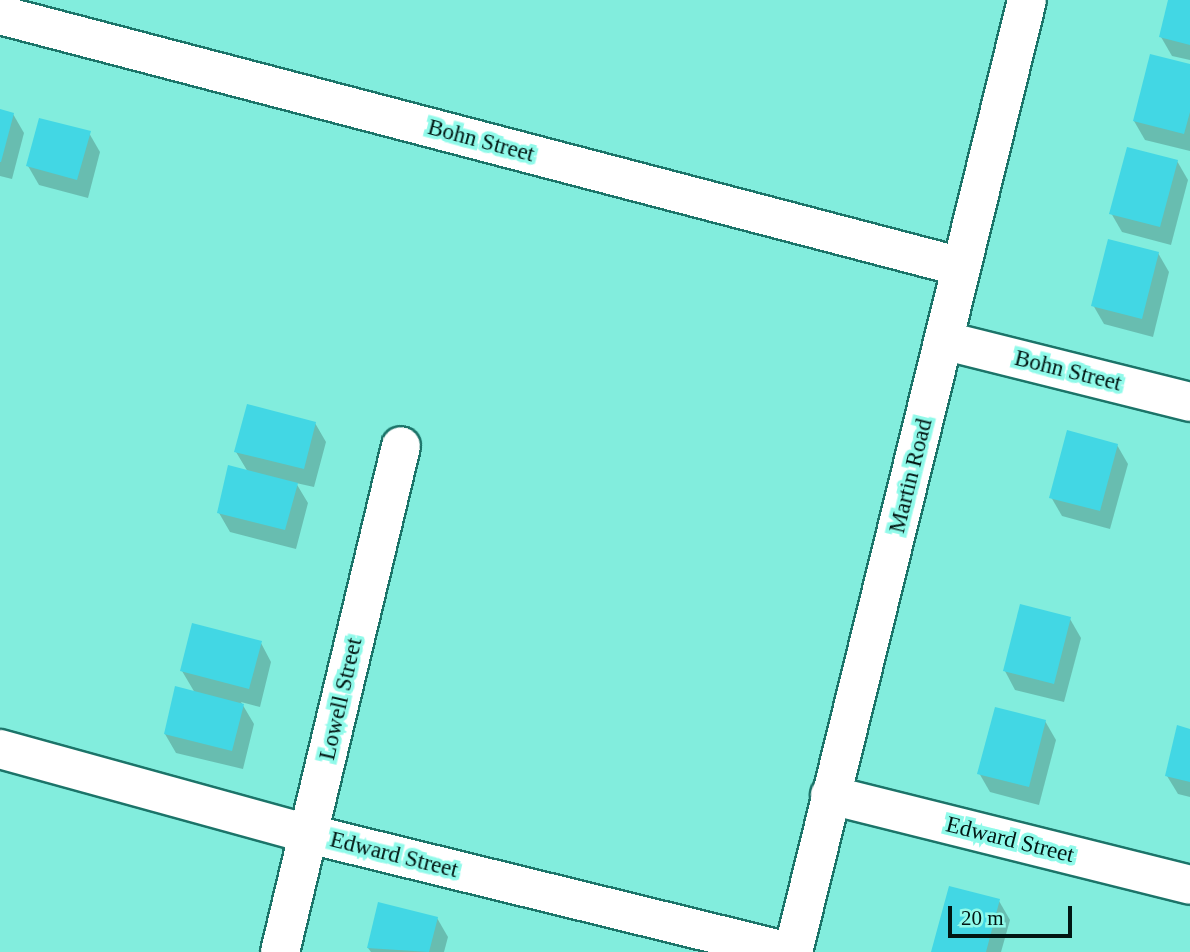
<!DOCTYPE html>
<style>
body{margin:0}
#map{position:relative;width:1190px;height:952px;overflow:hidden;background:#82eddd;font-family:Georgia,serif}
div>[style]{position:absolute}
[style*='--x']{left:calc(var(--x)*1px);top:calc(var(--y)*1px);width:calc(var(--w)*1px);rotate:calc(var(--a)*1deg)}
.shadow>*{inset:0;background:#0003}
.building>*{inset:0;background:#42d7e4}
.roads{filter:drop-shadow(2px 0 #1c7469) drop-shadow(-2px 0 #1c7469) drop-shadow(0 2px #1c7469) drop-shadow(0 -2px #1c7469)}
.minor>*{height:38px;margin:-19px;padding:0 19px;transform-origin:19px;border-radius:19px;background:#fff}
span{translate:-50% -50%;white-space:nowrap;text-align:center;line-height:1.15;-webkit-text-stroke:7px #90faea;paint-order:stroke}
.street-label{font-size:23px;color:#011612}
.scale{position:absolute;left:948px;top:906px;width:124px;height:32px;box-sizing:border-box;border:4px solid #011612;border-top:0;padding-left:9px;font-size:21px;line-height:24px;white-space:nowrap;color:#011612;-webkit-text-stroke:5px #90faea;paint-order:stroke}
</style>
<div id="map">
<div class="shadow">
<i style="clip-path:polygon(1170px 0,1190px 0,1190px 60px,1172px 56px,1161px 37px)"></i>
<i style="clip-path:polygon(1190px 66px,1190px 151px,1145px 140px,1134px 121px)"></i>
<i style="clip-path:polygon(0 111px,13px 114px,24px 133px,12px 179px,0 176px)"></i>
<i style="clip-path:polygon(89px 133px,100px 152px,88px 198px,39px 185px,28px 166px)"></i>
<i style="clip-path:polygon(1177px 161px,1188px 180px,1171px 245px,1122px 232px,1111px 213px)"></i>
<i style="clip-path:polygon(1158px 253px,1169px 272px,1153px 337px,1104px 324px,1093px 305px)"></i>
<i style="clip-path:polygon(315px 423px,326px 442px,314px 487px,296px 483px,308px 503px,296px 549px,230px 532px,219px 513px,248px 472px,236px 452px)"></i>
<i style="clip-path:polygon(1117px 445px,1128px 464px,1110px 529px,1062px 516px,1051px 497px)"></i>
<i style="clip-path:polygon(1070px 619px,1081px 638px,1064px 702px,1015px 690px,1005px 671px)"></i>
<i style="clip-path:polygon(261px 643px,271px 662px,260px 707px,241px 702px,254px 724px,243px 769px,176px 753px,165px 734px,195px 693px,182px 671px)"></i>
<i style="clip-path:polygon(1045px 721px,1056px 740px,1039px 805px,990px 792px,979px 773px)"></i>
<i style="clip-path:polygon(1190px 730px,1190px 797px,1178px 794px,1167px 776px)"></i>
<i style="clip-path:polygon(999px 901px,1010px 920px,1001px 952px,933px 952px)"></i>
<i style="clip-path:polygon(437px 918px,448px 937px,444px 952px,371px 952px,368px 948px)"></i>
</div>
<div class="building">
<i style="clip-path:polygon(1168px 0,1190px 0,1190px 45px,1159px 37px)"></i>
<i style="clip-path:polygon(1150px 54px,1190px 64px,1190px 112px,1184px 134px,1133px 121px)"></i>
<i style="clip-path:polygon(0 109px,14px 113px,1px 162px,0 162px)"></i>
<i style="clip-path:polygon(39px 118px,91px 131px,77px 180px,26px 166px)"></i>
<i style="clip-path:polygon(1127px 147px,1178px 160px,1160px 227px,1109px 214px)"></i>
<i style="clip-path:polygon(1108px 239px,1159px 252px,1142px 319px,1091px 306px)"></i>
<i style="clip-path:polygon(247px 404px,316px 422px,304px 469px,234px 452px)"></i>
<i style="clip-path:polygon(1067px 430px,1118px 444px,1100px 511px,1049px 498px)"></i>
<i style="clip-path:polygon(228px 465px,298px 483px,285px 530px,217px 513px)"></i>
<i style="clip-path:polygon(1020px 604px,1071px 617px,1054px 684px,1003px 671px)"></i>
<i style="clip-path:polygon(192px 623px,262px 641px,249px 689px,180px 671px)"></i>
<i style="clip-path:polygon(175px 686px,244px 704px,232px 751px,164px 734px)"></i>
<i style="clip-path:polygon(995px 707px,1046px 720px,1029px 787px,977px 774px)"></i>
<i style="clip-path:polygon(1177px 725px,1190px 729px,1190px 782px,1165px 776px)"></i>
<i style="clip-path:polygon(949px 886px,1000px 899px,986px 952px,931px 952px)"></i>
<i style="clip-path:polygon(378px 902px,438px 917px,429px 952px,367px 948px)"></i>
</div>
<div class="roads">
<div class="minor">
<i style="--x:0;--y:15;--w:994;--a:14.68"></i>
<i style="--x:946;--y:341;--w:252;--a:14"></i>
<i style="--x:0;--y:749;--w:320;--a:15.4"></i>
<i style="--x:309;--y:834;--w:496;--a:13.8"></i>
<i style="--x:830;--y:795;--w:371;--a:14"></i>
<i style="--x:280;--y:952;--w:520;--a:-76.55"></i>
<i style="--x:793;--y:952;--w:980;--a:-76.19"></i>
</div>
</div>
<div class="street-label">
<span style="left:481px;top:141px;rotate:15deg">Bohn Street</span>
<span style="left:1068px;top:371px;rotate:14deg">Bohn Street</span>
<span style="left:911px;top:476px;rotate:-76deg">Martin Road</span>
<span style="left:341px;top:699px;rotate:-77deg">Lowell Street</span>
<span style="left:1010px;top:840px;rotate:14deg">Edward Street</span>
<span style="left:394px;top:855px;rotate:14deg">Edward Street</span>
</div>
<div class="scale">20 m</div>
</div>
